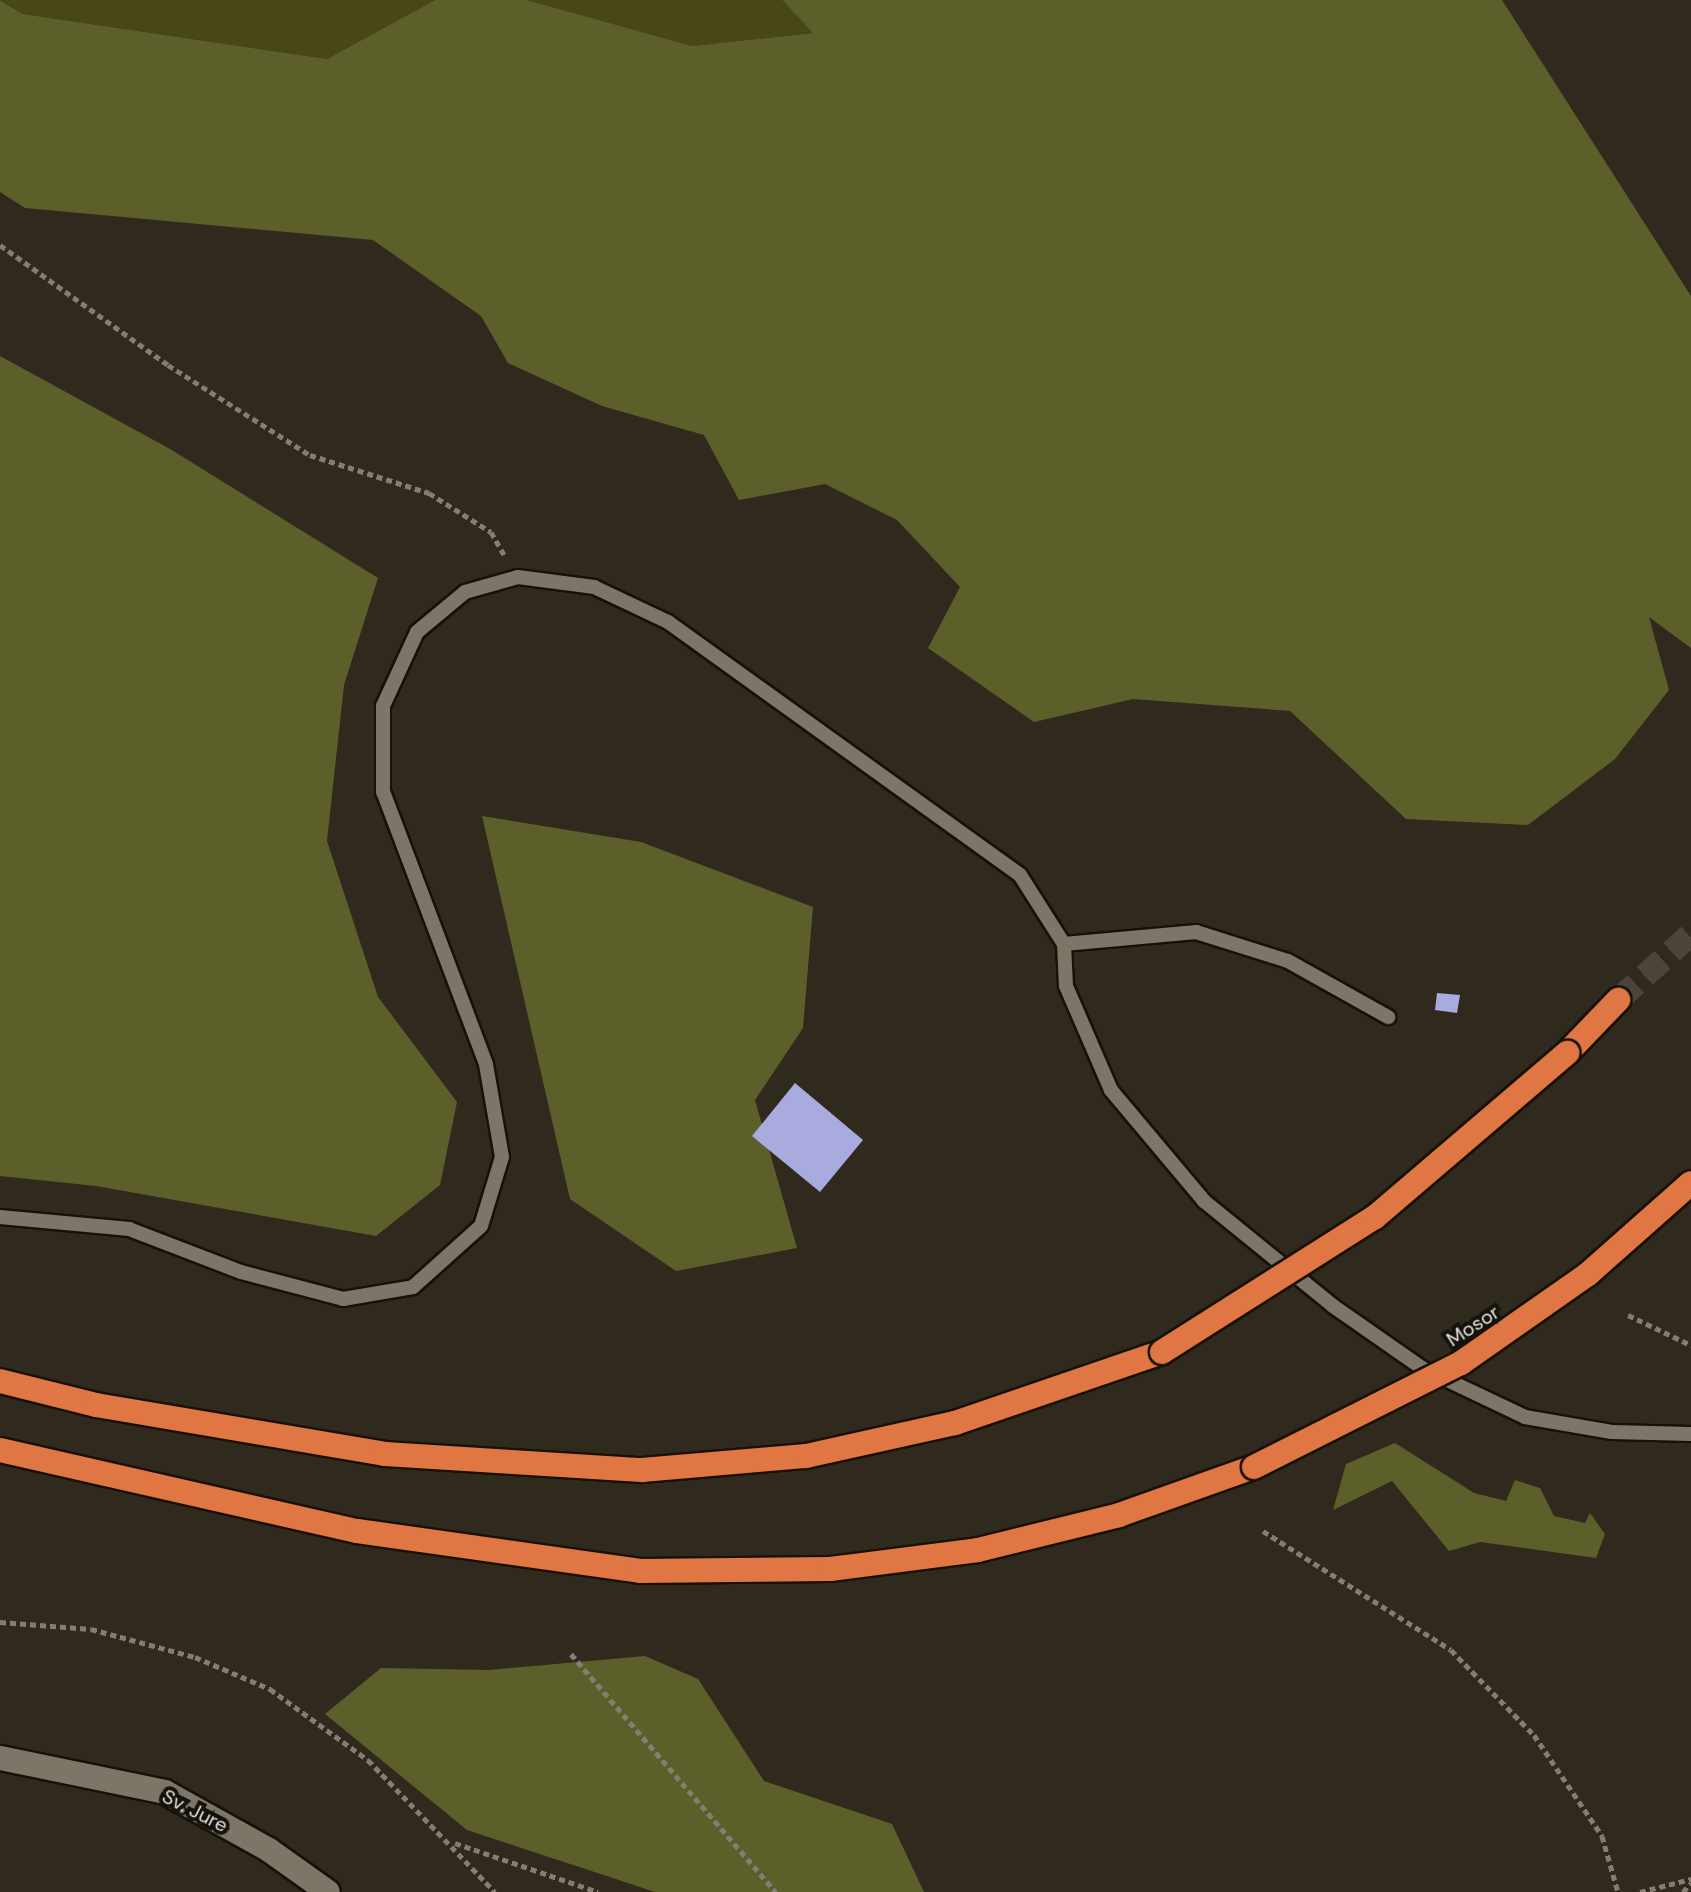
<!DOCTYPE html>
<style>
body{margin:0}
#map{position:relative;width:1691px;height:1892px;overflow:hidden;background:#30291d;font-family:"DM Sans",sans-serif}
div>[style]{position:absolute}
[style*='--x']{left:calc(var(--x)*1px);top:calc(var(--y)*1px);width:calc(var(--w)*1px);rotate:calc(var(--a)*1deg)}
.green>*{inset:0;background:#474815}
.forest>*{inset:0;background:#5d5f2a}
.building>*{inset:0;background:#a9aade}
.highway-tunnel>*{height:24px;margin-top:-12px;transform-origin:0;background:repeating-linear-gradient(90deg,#4b4439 0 24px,transparent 0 36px)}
.path>*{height:5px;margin-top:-2.5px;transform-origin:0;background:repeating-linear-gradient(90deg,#837d73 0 6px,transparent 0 10px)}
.roads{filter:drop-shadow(2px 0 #181107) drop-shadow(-2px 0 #181107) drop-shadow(0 2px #181107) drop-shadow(0 -2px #181107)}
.lane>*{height:14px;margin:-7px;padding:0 7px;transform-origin:7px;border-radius:7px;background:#7d7567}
.secondary>*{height:24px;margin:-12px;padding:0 12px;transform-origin:12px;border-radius:12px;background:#7d7567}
.highway>*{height:24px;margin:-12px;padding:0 12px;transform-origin:12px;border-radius:12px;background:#df7643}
.bridges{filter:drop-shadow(2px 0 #181107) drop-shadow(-2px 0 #181107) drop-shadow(0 2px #181107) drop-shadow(0 -2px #181107)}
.highway-bridge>*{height:24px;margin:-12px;padding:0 12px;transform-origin:12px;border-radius:12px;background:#df7643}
span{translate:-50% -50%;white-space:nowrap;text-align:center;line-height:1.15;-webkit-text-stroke:8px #15120d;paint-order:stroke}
.street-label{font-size:20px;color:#e4e0d8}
</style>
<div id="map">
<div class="green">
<i style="clip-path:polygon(1px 0,435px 0,327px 59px,23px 14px)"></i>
<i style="clip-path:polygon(527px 0,782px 0,813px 33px,692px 46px)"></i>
</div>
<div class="forest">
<i style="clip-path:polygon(0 0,23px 14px,327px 59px,435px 0,527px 0,692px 46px,813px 33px,782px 0,1502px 0,1691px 296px,1691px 648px,1649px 617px,1669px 690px,1615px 759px,1528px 825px,1406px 819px,1290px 711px,1133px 699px,1034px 722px,928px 648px,960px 587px,897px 520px,825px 484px,739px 500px,704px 435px,602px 406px,508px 363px,481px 316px,373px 240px,25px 208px,0 192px)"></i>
<i style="clip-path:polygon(0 356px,170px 449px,378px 578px,344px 685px,327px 841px,378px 997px,457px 1102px,440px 1185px,376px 1236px,96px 1186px,0 1176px)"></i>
<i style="clip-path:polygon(482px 816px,641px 842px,813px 907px,803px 1028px,755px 1100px,797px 1248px,676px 1271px,570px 1199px)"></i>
<i style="clip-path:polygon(1395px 1443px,1474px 1493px,1506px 1501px,1515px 1480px,1540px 1488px,1554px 1516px,1585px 1523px,1590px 1513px,1605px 1534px,1596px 1558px,1480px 1542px,1449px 1551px,1392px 1481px,1333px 1510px,1346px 1464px)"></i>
<i style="clip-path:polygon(645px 1656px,698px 1679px,764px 1781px,892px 1824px,924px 1892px,655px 1892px,467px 1830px,325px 1714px,381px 1668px,489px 1670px)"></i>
</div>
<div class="building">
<i style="clip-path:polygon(1437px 993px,1460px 995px,1457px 1013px,1435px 1010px)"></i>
<i style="clip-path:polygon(795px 1083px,863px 1140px,820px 1192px,752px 1136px)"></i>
</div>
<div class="highway-tunnel">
<i style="--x:1618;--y:1000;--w:98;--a:-42.1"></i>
</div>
<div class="path">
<i style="--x:0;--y:245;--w:206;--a:35.5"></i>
<i style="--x:168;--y:365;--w:168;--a:32.4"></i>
<i style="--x:310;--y:455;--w:125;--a:17.7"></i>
<i style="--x:429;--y:493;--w:73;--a:32.2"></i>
<i style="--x:491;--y:532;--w:28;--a:60"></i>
<i style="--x:1628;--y:1315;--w:70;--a:25.5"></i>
<i style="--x:1263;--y:1531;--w:222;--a:32.3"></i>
<i style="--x:1451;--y:1650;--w:119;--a:45.7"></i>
<i style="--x:1534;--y:1735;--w:122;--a:56"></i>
<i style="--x:1602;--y:1836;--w:58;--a:74.1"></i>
<i style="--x:0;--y:1622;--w:91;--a:4.4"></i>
<i style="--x:91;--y:1629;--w:108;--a:15.1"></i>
<i style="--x:195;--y:1657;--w:82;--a:23.1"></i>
<i style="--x:270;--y:1689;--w:121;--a:35.9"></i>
<i style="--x:368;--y:1760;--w:183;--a:46.1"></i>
<i style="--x:571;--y:1654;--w:314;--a:49.3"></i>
<i style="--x:455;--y:1843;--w:151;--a:18.9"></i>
<i style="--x:1640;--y:1892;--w:53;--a:-14.3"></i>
<i style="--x:1683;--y:1892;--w:12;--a:-48"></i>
</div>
<div class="roads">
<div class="lane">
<i style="--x:1064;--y:944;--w:133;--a:-5.2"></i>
<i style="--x:1196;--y:932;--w:96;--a:17.5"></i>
<i style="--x:1288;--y:961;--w:115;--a:29.2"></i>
<i style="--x:0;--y:1217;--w:130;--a:5.3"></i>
<i style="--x:129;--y:1229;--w:120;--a:21"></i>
<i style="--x:241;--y:1272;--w:106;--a:14.8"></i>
<i style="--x:343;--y:1299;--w:71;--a:-9.7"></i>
<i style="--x:413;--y:1287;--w:91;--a:-41.9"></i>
<i style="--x:481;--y:1226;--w:72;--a:-73.1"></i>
<i style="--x:502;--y:1157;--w:94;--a:-99.8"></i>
<i style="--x:486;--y:1064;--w:291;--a:-110.7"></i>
<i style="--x:383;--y:792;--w:86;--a:-90"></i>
<i style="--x:383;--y:706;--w:81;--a:-65.3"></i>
<i style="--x:417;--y:632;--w:62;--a:-39.8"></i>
<i style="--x:465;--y:592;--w:55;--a:-15.8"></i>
<i style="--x:518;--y:577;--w:77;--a:7.5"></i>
<i style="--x:594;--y:587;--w:82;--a:25.3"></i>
<i style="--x:668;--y:622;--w:433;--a:35.7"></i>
<i style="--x:1020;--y:875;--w:82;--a:57.5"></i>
<i style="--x:1064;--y:944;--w:42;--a:87.3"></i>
<i style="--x:1066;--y:986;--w:113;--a:66.6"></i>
<i style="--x:1111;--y:1090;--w:145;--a:50"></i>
<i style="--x:1204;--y:1201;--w:166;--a:39.1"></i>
<i style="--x:1333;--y:1306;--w:108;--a:34.9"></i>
<i style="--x:1422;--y:1368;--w:114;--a:25.4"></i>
<i style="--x:1525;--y:1417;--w:88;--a:9.8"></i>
<i style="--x:1612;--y:1432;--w:79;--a:1.5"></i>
</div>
<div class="secondary">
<i style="--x:0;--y:1758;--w:168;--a:11.6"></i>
<i style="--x:165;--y:1792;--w:119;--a:29.1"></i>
<i style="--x:269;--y:1850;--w:72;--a:35.4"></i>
</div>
<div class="highway">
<i style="--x:1567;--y:1053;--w:74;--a:-46.1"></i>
<i style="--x:0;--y:1381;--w:99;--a:14"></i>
<i style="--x:96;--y:1405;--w:293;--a:9.6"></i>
<i style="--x:385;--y:1454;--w:257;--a:3.6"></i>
<i style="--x:642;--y:1470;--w:165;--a:-4.9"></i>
<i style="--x:806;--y:1456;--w:153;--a:-12.5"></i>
<i style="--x:955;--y:1423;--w:219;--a:-18.9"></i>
<i style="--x:0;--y:1450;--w:366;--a:12.8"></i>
<i style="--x:357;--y:1531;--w:286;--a:8"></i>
<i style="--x:640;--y:1571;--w:190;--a:-0.6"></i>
<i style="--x:830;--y:1569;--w:149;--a:-7.3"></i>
<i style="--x:978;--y:1550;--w:145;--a:-13.9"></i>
<i style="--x:1119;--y:1515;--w:143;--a:-19.6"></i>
</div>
</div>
<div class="bridges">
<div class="highway-bridge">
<i style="--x:1162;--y:1352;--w:252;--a:-32.4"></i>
<i style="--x:1375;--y:1217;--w:253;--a:-40.5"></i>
<i style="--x:1254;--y:1467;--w:232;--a:-26.7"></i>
<i style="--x:1461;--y:1363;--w:155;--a:-35"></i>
<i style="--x:1588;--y:1274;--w:137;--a:-41.5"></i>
</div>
</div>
<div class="street-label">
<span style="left:1473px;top:1326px;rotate:-33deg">Mosor</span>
<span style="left:195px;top:1811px;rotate:27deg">Sv. Jure</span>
</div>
</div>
